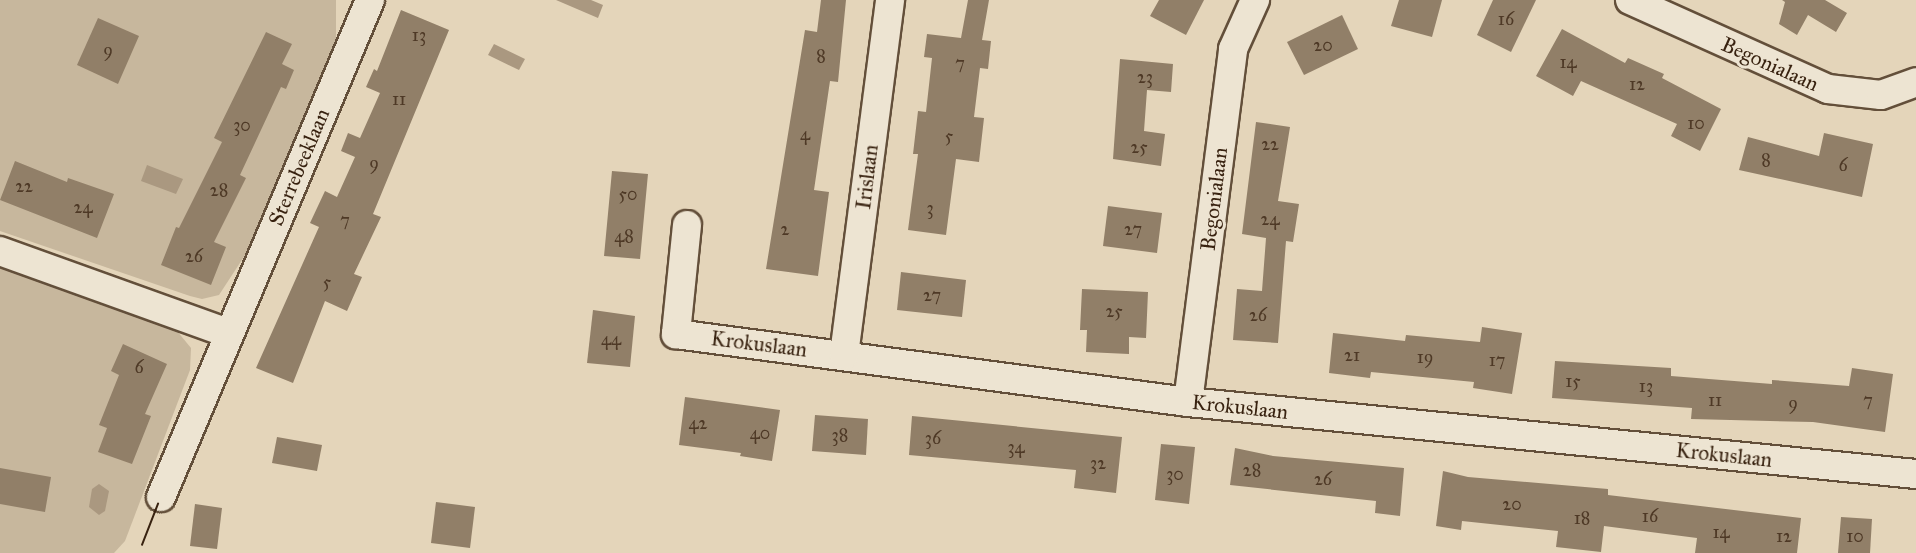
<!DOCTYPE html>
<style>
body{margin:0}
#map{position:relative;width:1916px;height:553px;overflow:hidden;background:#e4d5ba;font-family:"IM FELL Great Primer",serif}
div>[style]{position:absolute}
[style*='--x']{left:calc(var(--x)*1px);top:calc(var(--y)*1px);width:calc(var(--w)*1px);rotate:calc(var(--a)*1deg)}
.green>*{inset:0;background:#c7b79d}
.water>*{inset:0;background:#aa9880}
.building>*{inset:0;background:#917f68}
.roads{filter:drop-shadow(2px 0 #634f3a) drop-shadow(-2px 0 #634f3a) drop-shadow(0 2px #634f3a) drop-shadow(0 -2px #634f3a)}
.minor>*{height:28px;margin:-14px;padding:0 14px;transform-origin:14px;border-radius:14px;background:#ede4d2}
.tram>*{height:1.5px;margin:-0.75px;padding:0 0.75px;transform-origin:0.75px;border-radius:0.75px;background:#382210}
span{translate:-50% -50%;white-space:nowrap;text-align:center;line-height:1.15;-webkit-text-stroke:6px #ede4d2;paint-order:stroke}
.number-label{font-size:18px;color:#4e3926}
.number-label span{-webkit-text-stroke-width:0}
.street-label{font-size:21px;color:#382210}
</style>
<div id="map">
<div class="green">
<i style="clip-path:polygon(0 0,336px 0,336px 39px,249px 249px,219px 295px,202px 299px,190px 296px,0 231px)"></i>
<i style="clip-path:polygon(0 268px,143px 316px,177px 331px,191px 348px,190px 370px,125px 541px,114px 553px,0 553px)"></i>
</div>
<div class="water">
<i style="clip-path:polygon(556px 0,591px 0,603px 5px,598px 18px)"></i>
<i style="clip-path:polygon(494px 44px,525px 59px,519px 70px,488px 55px)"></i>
<i style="clip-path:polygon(147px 165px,183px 179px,176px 194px,141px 181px)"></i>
<i style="clip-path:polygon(99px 484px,109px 491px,105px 511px,99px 515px,89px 507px,92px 489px)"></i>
</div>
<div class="building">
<i style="clip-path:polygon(821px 0,846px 0,838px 82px,830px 81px,814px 190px,829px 192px,818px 276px,766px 269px,805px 30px,817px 32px)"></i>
<i style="clip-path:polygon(968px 0,989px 0,982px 40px,991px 41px,988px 69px,980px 68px,974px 117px,984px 118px,979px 162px,956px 159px,946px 235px,908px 230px,918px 154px,913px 154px,918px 111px,926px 112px,932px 58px,924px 57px,927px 34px,961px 38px)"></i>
<i style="clip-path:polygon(1159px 0,1204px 0,1186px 35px,1150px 16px)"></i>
<i style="clip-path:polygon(1399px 0,1442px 0,1432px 37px,1391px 26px)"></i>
<i style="clip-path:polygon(1493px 0,1536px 0,1511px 52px,1477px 35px)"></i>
<i style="clip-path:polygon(1782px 0,1825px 0,1847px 13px,1836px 32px,1808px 15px,1797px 35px,1779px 24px,1785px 2px)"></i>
<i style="clip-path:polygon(401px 10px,449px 30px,373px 214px,381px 217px,354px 274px,362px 277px,347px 311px,325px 301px,293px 383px,256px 368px,319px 227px,310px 223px,325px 191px,337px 197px,355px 157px,341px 151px,348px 133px,360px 138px,380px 93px,366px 87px,374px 69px,377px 71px)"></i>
<i style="clip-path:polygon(1342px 15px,1358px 49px,1304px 75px,1287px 42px)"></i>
<i style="clip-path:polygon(98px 18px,139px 36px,118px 84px,77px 65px)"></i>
<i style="clip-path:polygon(1562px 29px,1625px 63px,1628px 58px,1664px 74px,1662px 78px,1721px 109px,1700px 151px,1671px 136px,1677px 124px,1581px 81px,1573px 96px,1536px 76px)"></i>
<i style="clip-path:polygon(266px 32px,292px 44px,282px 64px,294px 70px,286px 89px,281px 87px,240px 175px,246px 178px,214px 242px,226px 247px,211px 285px,161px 265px,176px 227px,179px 228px,222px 142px,214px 138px)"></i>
<i style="clip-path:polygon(1120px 59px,1173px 64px,1171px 92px,1147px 90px,1144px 131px,1165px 134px,1161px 166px,1113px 159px)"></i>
<i style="clip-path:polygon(1256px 122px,1290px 127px,1278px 201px,1299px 204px,1293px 242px,1286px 241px,1278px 343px,1233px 340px,1237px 289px,1262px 291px,1266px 238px,1242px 234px)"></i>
<i style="clip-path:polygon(1824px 133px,1873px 144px,1862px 197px,1739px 170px,1748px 137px,1819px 156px)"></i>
<i style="clip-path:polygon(15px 161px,67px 182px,68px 178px,114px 194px,97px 238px,0 200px)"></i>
<i style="clip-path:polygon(612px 171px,648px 174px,640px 259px,604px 256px)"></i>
<i style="clip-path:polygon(1108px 206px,1162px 213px,1157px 253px,1103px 246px)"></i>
<i style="clip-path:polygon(901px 272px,966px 280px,962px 317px,897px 310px)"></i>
<i style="clip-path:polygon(1082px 289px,1148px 292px,1146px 338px,1129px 337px,1129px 354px,1086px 352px,1087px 330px,1080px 330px)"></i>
<i style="clip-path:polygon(593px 310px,635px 316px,630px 367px,587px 363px)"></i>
<i style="clip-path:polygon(1482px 327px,1522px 333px,1512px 394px,1473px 388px,1474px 382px,1371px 372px,1370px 378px,1329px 373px,1333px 333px,1405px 341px,1406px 335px,1480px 342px)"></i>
<i style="clip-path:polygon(123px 344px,167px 364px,145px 414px,151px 416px,132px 464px,98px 452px,107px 428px,99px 425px,119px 375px,111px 371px)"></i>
<i style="clip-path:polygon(1555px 361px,1671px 368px,1671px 376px,1772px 384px,1772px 380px,1849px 386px,1852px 368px,1893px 374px,1885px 432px,1813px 422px,1691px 419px,1692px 408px,1552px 398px)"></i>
<i style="clip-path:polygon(685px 397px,780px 410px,772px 461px,740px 456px,741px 453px,679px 445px)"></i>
<i style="clip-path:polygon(815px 415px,868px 419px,866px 455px,812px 451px)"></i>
<i style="clip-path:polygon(912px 416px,1122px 437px,1116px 493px,1074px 488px,1076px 470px,909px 455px)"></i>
<i style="clip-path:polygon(277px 437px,322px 445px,317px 471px,272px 463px)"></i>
<i style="clip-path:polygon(1161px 444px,1195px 447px,1189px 504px,1155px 500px)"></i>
<i style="clip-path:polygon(1235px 448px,1273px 456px,1404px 468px,1400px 516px,1375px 513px,1376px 501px,1230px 485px)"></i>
<i style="clip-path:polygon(0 468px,51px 477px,45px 512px,0 504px)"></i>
<i style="clip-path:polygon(1443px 471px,1468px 477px,1608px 489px,1608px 495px,1801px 518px,1797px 553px,1695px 553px,1697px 538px,1604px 526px,1601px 552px,1556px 547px,1558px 531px,1462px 521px,1461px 530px,1436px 526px)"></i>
<i style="clip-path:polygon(436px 502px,475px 507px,470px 548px,431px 543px)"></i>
<i style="clip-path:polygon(195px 504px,222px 508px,217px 549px,190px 546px)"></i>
<i style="clip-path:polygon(1841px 517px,1872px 519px,1870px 553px,1838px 553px)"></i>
</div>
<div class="roads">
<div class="minor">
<i style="--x:1630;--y:0;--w:217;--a:24.2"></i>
<i style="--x:1828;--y:89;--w:53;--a:6.5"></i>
<i style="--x:1881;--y:95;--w:37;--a:-20"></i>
<i style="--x:687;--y:225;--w:110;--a:95.8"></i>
<i style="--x:676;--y:334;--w:516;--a:7.57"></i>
<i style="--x:1188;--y:402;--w:732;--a:5.65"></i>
<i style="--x:0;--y:251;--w:242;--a:19.8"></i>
<i style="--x:844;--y:355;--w:358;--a:-82.6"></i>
<i style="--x:1188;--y:402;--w:356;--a:-82.7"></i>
<i style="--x:1233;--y:49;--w:54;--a:-65.8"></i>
<i style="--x:161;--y:497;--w:539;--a:-67.19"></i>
</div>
</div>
<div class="tram">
<i style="--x:142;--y:545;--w:44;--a:-68.7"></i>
</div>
<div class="number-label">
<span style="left:1506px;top:19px">16</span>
<span style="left:419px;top:35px">13</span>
<span style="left:1323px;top:45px">20</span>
<span style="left:108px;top:50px">9</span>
<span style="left:821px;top:56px">8</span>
<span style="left:1568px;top:62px">14</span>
<span style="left:960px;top:63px">7</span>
<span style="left:1145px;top:77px">23</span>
<span style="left:1637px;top:84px">12</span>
<span style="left:399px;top:99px">11</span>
<span style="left:1696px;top:123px">10</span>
<span style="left:242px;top:125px">30</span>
<span style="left:805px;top:134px">4</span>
<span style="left:949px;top:136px">5</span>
<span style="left:1270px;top:144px">22</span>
<span style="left:1139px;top:147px">25</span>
<span style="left:1766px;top:160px">8</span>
<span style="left:374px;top:163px">9</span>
<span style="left:1843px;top:165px">6</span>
<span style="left:24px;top:186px">22</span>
<span style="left:219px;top:190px">28</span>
<span style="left:628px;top:194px">50</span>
<span style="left:83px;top:207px">24</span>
<span style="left:930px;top:208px">3</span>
<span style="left:1270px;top:219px">24</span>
<span style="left:345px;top:220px">7</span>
<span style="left:785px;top:229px">2</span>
<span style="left:1133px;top:229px">27</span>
<span style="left:624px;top:236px">48</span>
<span style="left:194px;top:256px">26</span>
<span style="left:327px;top:282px">5</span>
<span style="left:932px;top:295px">27</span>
<span style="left:1114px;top:311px">25</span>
<span style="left:1258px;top:315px">26</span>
<span style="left:611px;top:339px">44</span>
<span style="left:1352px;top:355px">21</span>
<span style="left:1425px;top:357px">19</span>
<span style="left:1497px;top:360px">17</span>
<span style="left:139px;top:367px">6</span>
<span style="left:1573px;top:381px">15</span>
<span style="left:1646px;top:386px">13</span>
<span style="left:1715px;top:400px">11</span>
<span style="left:1868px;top:400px">7</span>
<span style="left:1793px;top:403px">9</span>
<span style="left:698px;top:423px">42</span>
<span style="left:760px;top:433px">40</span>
<span style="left:840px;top:435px">38</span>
<span style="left:933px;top:438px">36</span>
<span style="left:1016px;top:447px">34</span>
<span style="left:1098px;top:463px">32</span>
<span style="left:1252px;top:470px">28</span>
<span style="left:1175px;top:474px">30</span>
<span style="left:1323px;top:479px">26</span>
<span style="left:1512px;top:504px">20</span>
<span style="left:1650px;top:516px">16</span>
<span style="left:1582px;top:518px">18</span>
<span style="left:1721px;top:532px">14</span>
<span style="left:1784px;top:536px">12</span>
<span style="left:1855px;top:536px">10</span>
</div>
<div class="street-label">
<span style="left:1770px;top:64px;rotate:24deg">Begonialaan</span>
<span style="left:299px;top:167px;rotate:-67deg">Sterrebeeklaan</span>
<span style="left:867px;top:177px;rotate:-83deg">Irislaan</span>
<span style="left:1214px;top:199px;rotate:-83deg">Begonialaan</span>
<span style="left:759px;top:344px;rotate:7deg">Krokuslaan</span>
<span style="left:1240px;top:407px;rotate:6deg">Krokuslaan</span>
<span style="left:1724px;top:455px;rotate:6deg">Krokuslaan</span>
</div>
</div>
